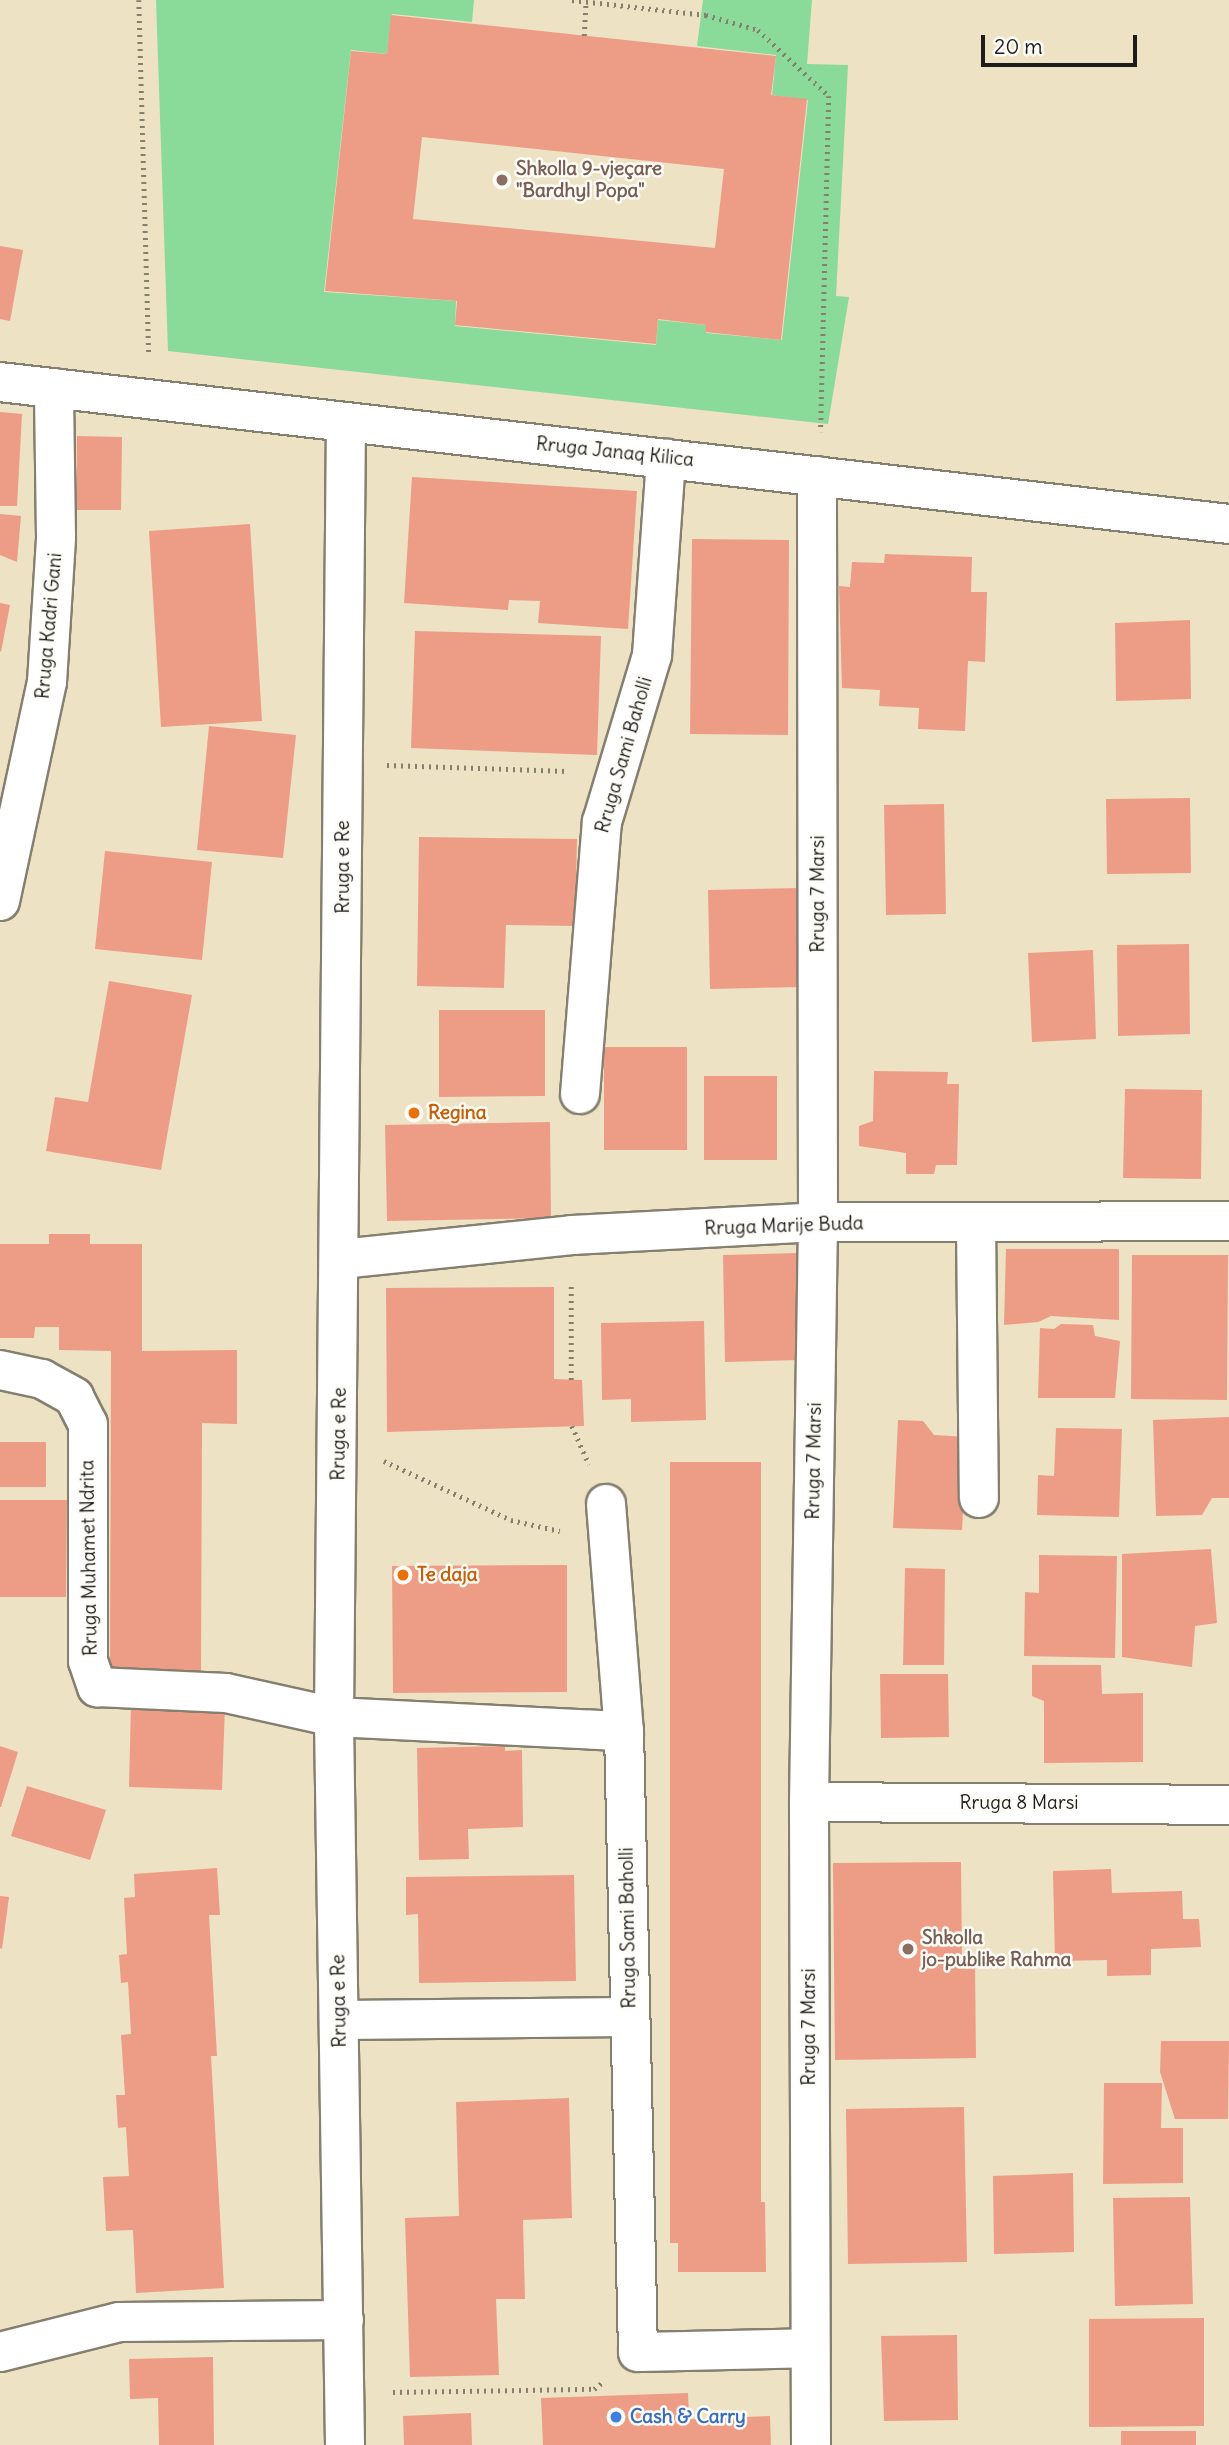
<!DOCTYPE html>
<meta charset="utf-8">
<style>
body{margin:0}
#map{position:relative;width:1229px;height:2445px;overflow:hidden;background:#eee2c4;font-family:Delius,sans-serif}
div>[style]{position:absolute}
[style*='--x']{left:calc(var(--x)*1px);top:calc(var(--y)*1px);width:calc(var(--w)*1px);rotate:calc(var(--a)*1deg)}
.green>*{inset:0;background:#8ada99}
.building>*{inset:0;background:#ed9c86}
.path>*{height:4.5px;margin-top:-2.25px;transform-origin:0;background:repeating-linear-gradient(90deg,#857f70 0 2px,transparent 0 7px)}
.roads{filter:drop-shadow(2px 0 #857f70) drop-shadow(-2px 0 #857f70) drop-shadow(0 2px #857f70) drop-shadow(0 -2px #857f70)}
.minor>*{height:38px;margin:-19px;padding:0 19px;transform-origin:19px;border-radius:19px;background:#fff}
.dots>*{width:19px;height:19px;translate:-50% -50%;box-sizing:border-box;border:4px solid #fdfcf7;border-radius:50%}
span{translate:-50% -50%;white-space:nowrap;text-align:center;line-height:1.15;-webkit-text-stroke:5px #fdfcf7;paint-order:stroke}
.education-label{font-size:19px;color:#785e54;font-weight:700}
.left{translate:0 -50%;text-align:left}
.street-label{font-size:19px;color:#1c1c1c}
.food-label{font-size:19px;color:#c56008;font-weight:700}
.shop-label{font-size:19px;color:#366cbe;font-weight:700}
.scale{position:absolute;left:981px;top:35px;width:156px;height:32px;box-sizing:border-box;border:4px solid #1c1c1c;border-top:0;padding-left:9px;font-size:21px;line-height:24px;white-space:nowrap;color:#1c1c1c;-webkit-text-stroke:5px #fdfcf7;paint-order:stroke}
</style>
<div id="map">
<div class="green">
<i style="clip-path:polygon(156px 0,474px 0,472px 22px,392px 14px,387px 54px,351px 50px,324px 292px,456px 301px,455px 326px,656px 345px,658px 320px,706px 325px,706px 333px,782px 340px,808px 100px,772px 95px,776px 55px,697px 46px,703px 0,812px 0,807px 64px,848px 65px,836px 296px,849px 297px,828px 424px,168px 351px)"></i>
</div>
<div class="building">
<i style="clip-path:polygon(evenodd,391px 15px,776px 56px,771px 95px,807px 99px,781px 340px,705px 332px,706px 325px,658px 319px,656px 344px,455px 325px,457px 301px,325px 291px,351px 51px,387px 54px,391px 15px,422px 137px,724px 169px,715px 248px,413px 219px,422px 137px)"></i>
<i style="clip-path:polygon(0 246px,23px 250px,10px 321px,0 319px)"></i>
<i style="clip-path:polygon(0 412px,22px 414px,17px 506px,0 506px)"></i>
<i style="clip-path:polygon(77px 436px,122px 437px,121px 510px,76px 510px)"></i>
<i style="clip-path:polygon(412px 477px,637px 491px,628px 629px,538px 623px,540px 601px,509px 600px,508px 610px,404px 603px)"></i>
<i style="clip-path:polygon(0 514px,21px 516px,17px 562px,0 555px)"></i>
<i style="clip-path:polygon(250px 524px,262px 721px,161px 727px,149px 531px)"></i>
<i style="clip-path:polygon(692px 539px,789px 540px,788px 735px,690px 734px)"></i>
<i style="clip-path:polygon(885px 554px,972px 557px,971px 592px,987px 592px,985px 662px,968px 661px,965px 731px,918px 729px,919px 708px,879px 706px,880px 690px,842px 688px,839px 586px,850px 587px,852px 562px,884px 563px)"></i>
<i style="clip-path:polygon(0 603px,10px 605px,1px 652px,0 651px)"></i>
<i style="clip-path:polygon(1190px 620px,1191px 699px,1116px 701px,1115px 623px)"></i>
<i style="clip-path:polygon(415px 631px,601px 636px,597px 755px,411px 748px)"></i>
<i style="clip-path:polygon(209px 726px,296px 735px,283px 858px,197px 850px)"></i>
<i style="clip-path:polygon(1190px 798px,1191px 873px,1107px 874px,1106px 799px)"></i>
<i style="clip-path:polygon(944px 804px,946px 914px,886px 915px,884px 805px)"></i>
<i style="clip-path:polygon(419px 837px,577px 839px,575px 926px,506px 925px,504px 988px,417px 986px)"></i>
<i style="clip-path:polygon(105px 851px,212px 862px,202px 960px,95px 949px)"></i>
<i style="clip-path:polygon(799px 888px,801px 987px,710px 989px,708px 890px)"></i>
<i style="clip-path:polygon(1189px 944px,1190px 1034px,1118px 1036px,1117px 945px)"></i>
<i style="clip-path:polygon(1093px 950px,1096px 1039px,1032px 1042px,1028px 953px)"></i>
<i style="clip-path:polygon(109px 981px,192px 995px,161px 1170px,46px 1151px,55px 1097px,88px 1102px)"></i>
<i style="clip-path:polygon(439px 1010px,545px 1010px,545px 1096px,439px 1097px)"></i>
<i style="clip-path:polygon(604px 1047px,687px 1047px,687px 1150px,604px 1150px)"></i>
<i style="clip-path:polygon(874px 1071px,948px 1072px,947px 1084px,959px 1084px,957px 1165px,936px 1165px,934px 1174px,906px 1174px,906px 1153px,859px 1146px,859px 1126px,873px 1121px)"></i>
<i style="clip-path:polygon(704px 1076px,777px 1076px,777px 1160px,704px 1160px)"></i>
<i style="clip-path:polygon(1125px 1089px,1202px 1090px,1201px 1179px,1123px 1178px)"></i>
<i style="clip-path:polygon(550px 1122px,551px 1218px,387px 1221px,385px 1125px)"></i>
<i style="clip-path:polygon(49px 1234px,90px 1234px,90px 1244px,142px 1244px,142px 1351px,237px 1350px,237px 1424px,202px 1423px,201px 1672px,110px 1673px,111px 1351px,59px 1350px,59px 1327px,35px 1327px,34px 1338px,0 1338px,0 1244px,49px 1244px)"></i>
<i style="clip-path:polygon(1006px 1249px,1119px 1249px,1119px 1320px,1051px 1316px,1038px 1322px,1004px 1325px)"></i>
<i style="clip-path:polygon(799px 1253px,801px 1360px,725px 1362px,723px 1255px)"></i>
<i style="clip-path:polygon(1132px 1255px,1228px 1255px,1227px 1400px,1131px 1399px)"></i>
<i style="clip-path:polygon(554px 1287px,554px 1379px,582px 1380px,584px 1426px,387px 1432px,386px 1288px)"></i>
<i style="clip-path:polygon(704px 1321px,706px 1420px,631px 1422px,631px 1399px,602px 1400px,601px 1323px)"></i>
<i style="clip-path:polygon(1061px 1324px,1093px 1325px,1095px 1336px,1120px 1341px,1115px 1398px,1038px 1398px,1040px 1328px,1054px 1329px)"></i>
<i style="clip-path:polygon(1229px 1417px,1229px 1498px,1212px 1498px,1202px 1515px,1156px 1516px,1153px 1420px)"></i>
<i style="clip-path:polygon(898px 1420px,923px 1421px,934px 1435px,967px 1437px,962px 1530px,893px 1528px)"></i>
<i style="clip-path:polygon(1056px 1428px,1122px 1429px,1119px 1517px,1037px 1515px,1038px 1475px,1054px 1476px)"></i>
<i style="clip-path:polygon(0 1442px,46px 1442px,46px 1487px,0 1487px)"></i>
<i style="clip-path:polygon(670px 1462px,761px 1462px,761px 2202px,765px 2202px,766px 2272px,678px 2272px,678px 2243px,670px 2243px)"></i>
<i style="clip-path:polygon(0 1500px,67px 1500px,66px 1597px,0 1597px)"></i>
<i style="clip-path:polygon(1211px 1549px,1217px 1623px,1195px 1626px,1192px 1667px,1122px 1657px,1122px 1554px)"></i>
<i style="clip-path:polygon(1039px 1555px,1117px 1556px,1115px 1658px,1024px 1656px,1025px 1592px,1039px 1593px)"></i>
<i style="clip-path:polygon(567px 1565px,567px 1692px,393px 1693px,392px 1566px)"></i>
<i style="clip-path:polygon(905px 1568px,945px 1569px,944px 1665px,903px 1665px)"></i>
<i style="clip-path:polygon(1032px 1665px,1101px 1665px,1102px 1694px,1143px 1693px,1143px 1762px,1044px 1763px,1044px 1701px,1032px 1696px)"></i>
<i style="clip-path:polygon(880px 1674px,948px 1674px,949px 1737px,881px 1738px)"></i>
<i style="clip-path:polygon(131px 1703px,225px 1705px,222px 1790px,129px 1787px)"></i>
<i style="clip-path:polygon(0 1746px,18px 1752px,1px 1807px,0 1807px)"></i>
<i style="clip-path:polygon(505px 1746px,505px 1751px,522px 1750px,523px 1827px,468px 1829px,469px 1859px,419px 1860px,417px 1748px)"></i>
<i style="clip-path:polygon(27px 1786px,106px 1810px,90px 1860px,11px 1836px)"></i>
<i style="clip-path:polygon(961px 1862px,962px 1962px,975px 1962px,976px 2058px,835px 2060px,833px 1863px)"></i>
<i style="clip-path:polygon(217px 1868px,220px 1915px,209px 1915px,217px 2056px,211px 2056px,224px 2288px,136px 2293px,133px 2230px,106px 2231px,103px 2177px,129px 2176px,126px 2127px,118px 2128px,116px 2095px,125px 2095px,121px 2035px,131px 2034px,128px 1982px,121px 1983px,119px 1955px,127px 1954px,124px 1898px,135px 1897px,134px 1874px)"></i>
<i style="clip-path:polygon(1111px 1869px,1112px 1893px,1182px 1891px,1183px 1919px,1199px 1919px,1201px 1947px,1151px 1949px,1151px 1975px,1107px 1976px,1107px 1960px,1055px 1961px,1053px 1871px)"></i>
<i style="clip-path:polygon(574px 1875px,576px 1981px,419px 1983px,418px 1914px,406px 1915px,406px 1877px)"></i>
<i style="clip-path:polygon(0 1896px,9px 1897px,2px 1949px,0 1948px)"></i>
<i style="clip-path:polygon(1161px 2041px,1229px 2041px,1228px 2119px,1175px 2119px,1160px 2072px)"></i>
<i style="clip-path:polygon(1104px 2083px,1162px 2083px,1161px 2128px,1183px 2128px,1183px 2183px,1103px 2184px)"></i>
<i style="clip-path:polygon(569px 2098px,572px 2218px,523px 2220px,525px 2299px,496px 2299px,499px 2375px,410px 2377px,405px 2218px,459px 2216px,456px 2102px)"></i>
<i style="clip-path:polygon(964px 2107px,967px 2262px,848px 2264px,846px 2109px)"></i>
<i style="clip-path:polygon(1073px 2173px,1074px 2252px,994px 2254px,993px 2176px)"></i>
<i style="clip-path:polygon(1190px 2197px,1193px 2304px,1115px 2306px,1113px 2198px)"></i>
<i style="clip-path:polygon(1204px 2318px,1204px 2426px,1089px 2427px,1089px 2319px)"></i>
<i style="clip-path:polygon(957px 2335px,958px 2420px,884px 2421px,881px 2336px)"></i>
<i style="clip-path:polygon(213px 2357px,214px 2445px,159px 2445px,158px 2398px,130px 2399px,129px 2359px)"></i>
<i style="clip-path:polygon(688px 2393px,689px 2419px,770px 2416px,771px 2445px,543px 2445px,541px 2398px)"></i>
<i style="clip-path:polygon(471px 2413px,472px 2445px,404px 2445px,403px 2416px)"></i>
<i style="clip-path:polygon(1121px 2431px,1196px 2431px,1196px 2445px,1121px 2445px)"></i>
</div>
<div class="path">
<i style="--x:139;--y:0;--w:352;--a:88.4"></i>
<i style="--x:572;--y:0;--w:135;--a:6.4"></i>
<i style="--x:706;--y:15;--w:54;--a:16.1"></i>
<i style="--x:758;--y:30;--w:97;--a:42.9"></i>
<i style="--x:829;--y:96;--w:336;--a:91.4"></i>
<i style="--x:584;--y:36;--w:34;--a:-87"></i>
<i style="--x:387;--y:765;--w:180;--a:1.9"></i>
<i style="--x:571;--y:1380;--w:98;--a:-90"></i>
<i style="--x:572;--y:1426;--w:42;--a:65.9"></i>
<i style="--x:384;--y:1461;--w:140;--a:24.9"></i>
<i style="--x:511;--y:1520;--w:50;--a:12.7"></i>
<i style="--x:393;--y:2392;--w:201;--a:-0.9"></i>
<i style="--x:594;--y:2389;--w:11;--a:-38"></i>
</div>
<div class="roads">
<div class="minor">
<i style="--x:0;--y:382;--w:1237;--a:6.59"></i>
<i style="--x:0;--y:901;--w:224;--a:-77.9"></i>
<i style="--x:47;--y:682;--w:145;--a:-86.4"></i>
<i style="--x:56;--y:537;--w:149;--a:-90.8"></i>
<i style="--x:580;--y:1094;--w:273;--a:-85.4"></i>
<i style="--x:602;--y:822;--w:174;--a:-73.3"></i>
<i style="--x:652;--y:655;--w:197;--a:-85.9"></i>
<i style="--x:976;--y:1223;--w:275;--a:89.4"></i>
<i style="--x:341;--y:1259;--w:232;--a:-5.9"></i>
<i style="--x:572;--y:1235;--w:246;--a:-3"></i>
<i style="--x:818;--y:1222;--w:411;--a:-0.1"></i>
<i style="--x:0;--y:1370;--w:43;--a:12.1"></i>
<i style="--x:42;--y:1379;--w:37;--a:29"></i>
<i style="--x:74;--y:1397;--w:30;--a:63"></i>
<i style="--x:88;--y:1424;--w:237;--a:90"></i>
<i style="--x:88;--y:1661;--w:28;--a:71"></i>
<i style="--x:97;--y:1687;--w:129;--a:2.7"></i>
<i style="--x:226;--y:1693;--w:111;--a:12.5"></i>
<i style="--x:334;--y:1717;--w:290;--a:2.8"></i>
<i style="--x:606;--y:1504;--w:228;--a:85.5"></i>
<i style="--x:624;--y:1731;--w:621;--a:88.71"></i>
<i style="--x:638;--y:2352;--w:172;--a:-1.3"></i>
<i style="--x:809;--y:1802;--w:420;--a:0.4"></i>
<i style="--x:339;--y:2020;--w:291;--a:-0.6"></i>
<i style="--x:0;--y:2352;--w:123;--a:-14.1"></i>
<i style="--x:119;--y:2322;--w:225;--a:-0.5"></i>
<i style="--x:345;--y:2445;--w:728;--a:-90.87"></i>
<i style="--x:334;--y:1717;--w:1294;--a:-89.47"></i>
<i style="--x:811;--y:2445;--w:643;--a:-90.18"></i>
<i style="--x:809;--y:1802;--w:580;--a:-89.11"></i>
<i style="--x:818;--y:1222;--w:746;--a:-90.08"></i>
</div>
</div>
<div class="dots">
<i style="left:502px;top:180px;background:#8d6e63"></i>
<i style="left:414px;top:1113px;background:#e8710a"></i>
<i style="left:403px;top:1575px;background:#e8710a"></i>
<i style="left:908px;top:1949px;background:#8d6e63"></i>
<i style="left:616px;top:2417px;background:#3f7fe0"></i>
</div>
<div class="education-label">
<span class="left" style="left:516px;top:180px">Shkolla 9-vjeçare<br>"Bardhyl Popa"</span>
<span class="left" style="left:922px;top:1949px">Shkolla<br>jo-publike Rahma</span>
</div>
<div class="street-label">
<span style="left:615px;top:452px;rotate:6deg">Rruga Janaq Kilica</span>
<span style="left:49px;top:626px;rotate:-85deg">Rruga Kadri Gani</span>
<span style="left:624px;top:755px;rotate:-74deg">Rruga Sami Baholli</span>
<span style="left:343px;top:867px;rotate:-90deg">Rruga e Re</span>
<span style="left:818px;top:894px;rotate:-90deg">Rruga 7 Marsi</span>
<span style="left:784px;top:1226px;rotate:-2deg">Rruga Marije Buda</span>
<span style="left:339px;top:1434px;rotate:-89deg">Rruga e Re</span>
<span style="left:814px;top:1461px;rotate:-89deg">Rruga 7 Marsi</span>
<span style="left:89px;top:1558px;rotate:-91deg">Rruga Muhamet Ndrita</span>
<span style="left:1019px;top:1803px">Rruga 8 Marsi</span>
<span style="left:628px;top:1928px;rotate:-91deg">Rruga Sami Baholli</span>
<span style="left:339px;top:2001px;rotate:-91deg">Rruga e Re</span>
<span style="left:809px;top:2027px;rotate:-90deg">Rruga 7 Marsi</span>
</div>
<div class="food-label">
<span class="left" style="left:428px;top:1113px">Regina</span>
<span class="left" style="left:417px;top:1575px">Te daja</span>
</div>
<div class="shop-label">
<span class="left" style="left:630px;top:2417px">Cash &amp; Carry</span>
</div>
<div class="scale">20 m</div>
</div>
